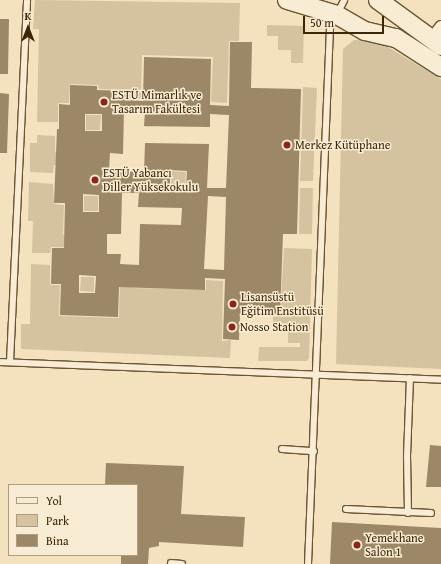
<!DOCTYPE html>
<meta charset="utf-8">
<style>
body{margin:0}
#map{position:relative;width:441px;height:564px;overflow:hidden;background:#f4e2bf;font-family:"Gentium Book Plus",serif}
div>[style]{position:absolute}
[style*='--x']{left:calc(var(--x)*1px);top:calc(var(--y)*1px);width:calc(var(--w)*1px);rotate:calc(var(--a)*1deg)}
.green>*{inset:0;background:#d5c29f}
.building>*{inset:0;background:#9c8766}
.roads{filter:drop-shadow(1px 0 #6b5434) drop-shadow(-1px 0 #6b5434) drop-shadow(0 1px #6b5434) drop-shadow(0 -1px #6b5434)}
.lane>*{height:6px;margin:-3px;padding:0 3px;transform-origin:3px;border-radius:3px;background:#f8ecd5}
.street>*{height:13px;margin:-6.5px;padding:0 6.5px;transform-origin:6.5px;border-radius:6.5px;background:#f8ecd5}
.secondary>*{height:18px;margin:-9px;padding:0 9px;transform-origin:9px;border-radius:9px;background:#f8ecd5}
.dots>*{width:11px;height:11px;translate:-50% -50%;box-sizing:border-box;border:2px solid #f8ecd5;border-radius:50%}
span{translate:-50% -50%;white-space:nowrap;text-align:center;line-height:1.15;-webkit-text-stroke:3px #f8ecd5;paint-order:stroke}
.poi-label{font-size:12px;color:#3d2505}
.left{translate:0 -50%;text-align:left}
.legend{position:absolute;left:8px;top:484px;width:130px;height:72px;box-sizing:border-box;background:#f8ecd5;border:1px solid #ad9c82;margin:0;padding:5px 7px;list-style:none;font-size:12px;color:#3d2505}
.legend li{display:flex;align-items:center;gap:8px;height:20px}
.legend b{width:20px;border:1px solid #ad9c82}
.north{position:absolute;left:8px;top:8px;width:40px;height:40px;-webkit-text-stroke:3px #f8ecd5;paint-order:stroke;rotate:0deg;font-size:11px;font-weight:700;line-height:16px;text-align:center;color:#3d2505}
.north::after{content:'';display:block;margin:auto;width:14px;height:18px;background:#3d2505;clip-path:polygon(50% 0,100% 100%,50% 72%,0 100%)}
.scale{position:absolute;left:303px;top:16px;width:81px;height:18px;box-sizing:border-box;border:2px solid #3d2505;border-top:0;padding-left:5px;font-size:12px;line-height:14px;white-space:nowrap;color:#3d2505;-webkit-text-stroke:3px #f8ecd5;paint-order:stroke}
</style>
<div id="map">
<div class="green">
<i style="clip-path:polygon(35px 0,240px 3px,239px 41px,229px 41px,227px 103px,211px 102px,213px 57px,142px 55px,141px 99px,128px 98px,128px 90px,99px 89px,98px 85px,70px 84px,69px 103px,58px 103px,58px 122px,37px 122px,39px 29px,33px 29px)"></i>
<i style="clip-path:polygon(267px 25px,304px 26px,303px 63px,291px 63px,291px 50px,278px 50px,278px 36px,267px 36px)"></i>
<i style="clip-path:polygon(363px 39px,386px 46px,441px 79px,441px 369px,336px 364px,343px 49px,354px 40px)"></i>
<i style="clip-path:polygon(303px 87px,317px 88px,313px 181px,300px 181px)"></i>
<i style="clip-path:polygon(86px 115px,101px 115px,100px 130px,86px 130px)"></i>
<i style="clip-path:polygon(37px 135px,55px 136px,55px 152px,97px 154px,97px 166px,54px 165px,53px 173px,30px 172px,30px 143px,37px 143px)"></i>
<i style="clip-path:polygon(172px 171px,186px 172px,185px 187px,171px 187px)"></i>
<i style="clip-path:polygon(29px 182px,53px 184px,54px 204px,64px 205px,63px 235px,94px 236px,94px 248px,51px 247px,50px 253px,32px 253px,33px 221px,28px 221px)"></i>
<i style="clip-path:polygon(300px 188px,313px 188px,312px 234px,299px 234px)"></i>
<i style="clip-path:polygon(84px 196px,98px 196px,98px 211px,84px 211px)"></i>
<i style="clip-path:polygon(284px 248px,312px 249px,309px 358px,307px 361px,258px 361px,259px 347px,300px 347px,300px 343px,288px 343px,288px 324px,273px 323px,273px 316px,280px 316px)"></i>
<i style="clip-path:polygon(31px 264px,50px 265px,50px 285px,60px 285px,59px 316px,119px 318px,120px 275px,134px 276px,133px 288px,206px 290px,206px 280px,223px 281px,222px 341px,231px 340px,230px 358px,21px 349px,21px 324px,30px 324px)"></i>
<i style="clip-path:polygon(81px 277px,94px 277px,94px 292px,80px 291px)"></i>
</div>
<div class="building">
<i style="clip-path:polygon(0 19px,9px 19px,8px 74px,0 74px)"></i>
<i style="clip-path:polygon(evenodd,230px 42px,252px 42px,251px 88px,301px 89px,297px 234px,283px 234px,280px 315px,240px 315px,239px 340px,223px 339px,225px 279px,205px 278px,205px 290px,119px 287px,118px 317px,60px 315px,61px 284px,51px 284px,52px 248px,64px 248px,65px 203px,54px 203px,57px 129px,59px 129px,59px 104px,70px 105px,70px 85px,97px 86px,97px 90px,126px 91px,126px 100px,143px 101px,144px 57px,211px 59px,210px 105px,229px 106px,230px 42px,124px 110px,145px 111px,144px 126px,210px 127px,210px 114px,229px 115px,226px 188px,207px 188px,209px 144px,145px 143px,144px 172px,109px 171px,110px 153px,123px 154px,124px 110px,230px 42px,85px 114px,102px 114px,102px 131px,85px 131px,85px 114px,230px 42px,170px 170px,187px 171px,186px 188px,170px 188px,170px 170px,230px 42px,122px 193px,139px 193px,138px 207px,182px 208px,181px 225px,140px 224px,139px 265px,120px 264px,121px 254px,107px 254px,107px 234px,121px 234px,122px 193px,230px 42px,83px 194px,99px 195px,99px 212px,83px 212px,83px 194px,230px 42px,208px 196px,226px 197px,224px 270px,204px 269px,208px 196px,230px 42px,79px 275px,96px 276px,95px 293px,79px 293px,79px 275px)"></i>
<i style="clip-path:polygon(0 93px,9px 94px,7px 153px,0 153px)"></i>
<i style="clip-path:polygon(430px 445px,441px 446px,441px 487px,426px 487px)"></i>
<i style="clip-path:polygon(106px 463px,184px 466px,181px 514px,245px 517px,243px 547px,159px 542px,159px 546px,149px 548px,148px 564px,121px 564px,121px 555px,137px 555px,137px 485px,105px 485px)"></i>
<i style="clip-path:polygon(332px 522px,441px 528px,441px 564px,330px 564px)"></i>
</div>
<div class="roads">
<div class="lane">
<i style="--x:0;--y:362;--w:441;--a:2.3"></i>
<i style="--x:10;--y:362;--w:362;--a:-87.3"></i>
<i style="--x:282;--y:449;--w:32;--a:4"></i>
<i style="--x:346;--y:509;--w:85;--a:2.7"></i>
<i style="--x:408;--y:513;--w:57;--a:-91"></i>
<i style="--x:407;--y:456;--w:78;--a:-87.8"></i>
<i style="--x:171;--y:563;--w:11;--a:5"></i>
<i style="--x:308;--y:564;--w:536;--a:-87.65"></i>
<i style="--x:330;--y:28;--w:31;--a:-63"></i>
</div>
<div class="street">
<i style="--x:432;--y:39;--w:15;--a:-53"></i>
</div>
<div class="secondary">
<i style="--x:287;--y:0;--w:52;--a:16.7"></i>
<i style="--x:337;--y:15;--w:32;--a:30"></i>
<i style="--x:365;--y:31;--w:32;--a:13"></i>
<i style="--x:396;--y:38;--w:54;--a:32.8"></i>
<i style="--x:378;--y:0;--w:78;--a:36.1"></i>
</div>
</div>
<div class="dots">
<i style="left:104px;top:102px;background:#8f2418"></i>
<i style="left:287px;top:145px;background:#8f2418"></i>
<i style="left:95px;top:180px;background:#8f2418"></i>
<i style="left:233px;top:304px;background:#8f2418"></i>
<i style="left:232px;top:327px;background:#8f2418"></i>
<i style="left:357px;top:545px;background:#8f2418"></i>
</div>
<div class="poi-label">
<span class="left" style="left:112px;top:102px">ESTÜ Mimarlık ve<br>Tasarım Fakültesi</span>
<span class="left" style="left:295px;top:145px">Merkez Kütüphane</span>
<span class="left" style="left:103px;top:180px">ESTÜ Yabancı<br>Diller Yüksekokulu</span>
<span class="left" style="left:241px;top:304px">Lisansüstü<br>Eğitim Enstitüsü</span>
<span class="left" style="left:240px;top:327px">Nosso Station</span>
<span class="left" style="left:365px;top:545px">Yemekhane<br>Salon 1</span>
</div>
<ul class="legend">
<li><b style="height:5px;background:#f8ecd5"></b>Yol</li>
<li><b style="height:11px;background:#d5c29f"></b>Park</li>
<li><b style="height:11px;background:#9c8766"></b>Bina</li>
</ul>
<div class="north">K</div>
<div class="scale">50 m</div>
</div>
